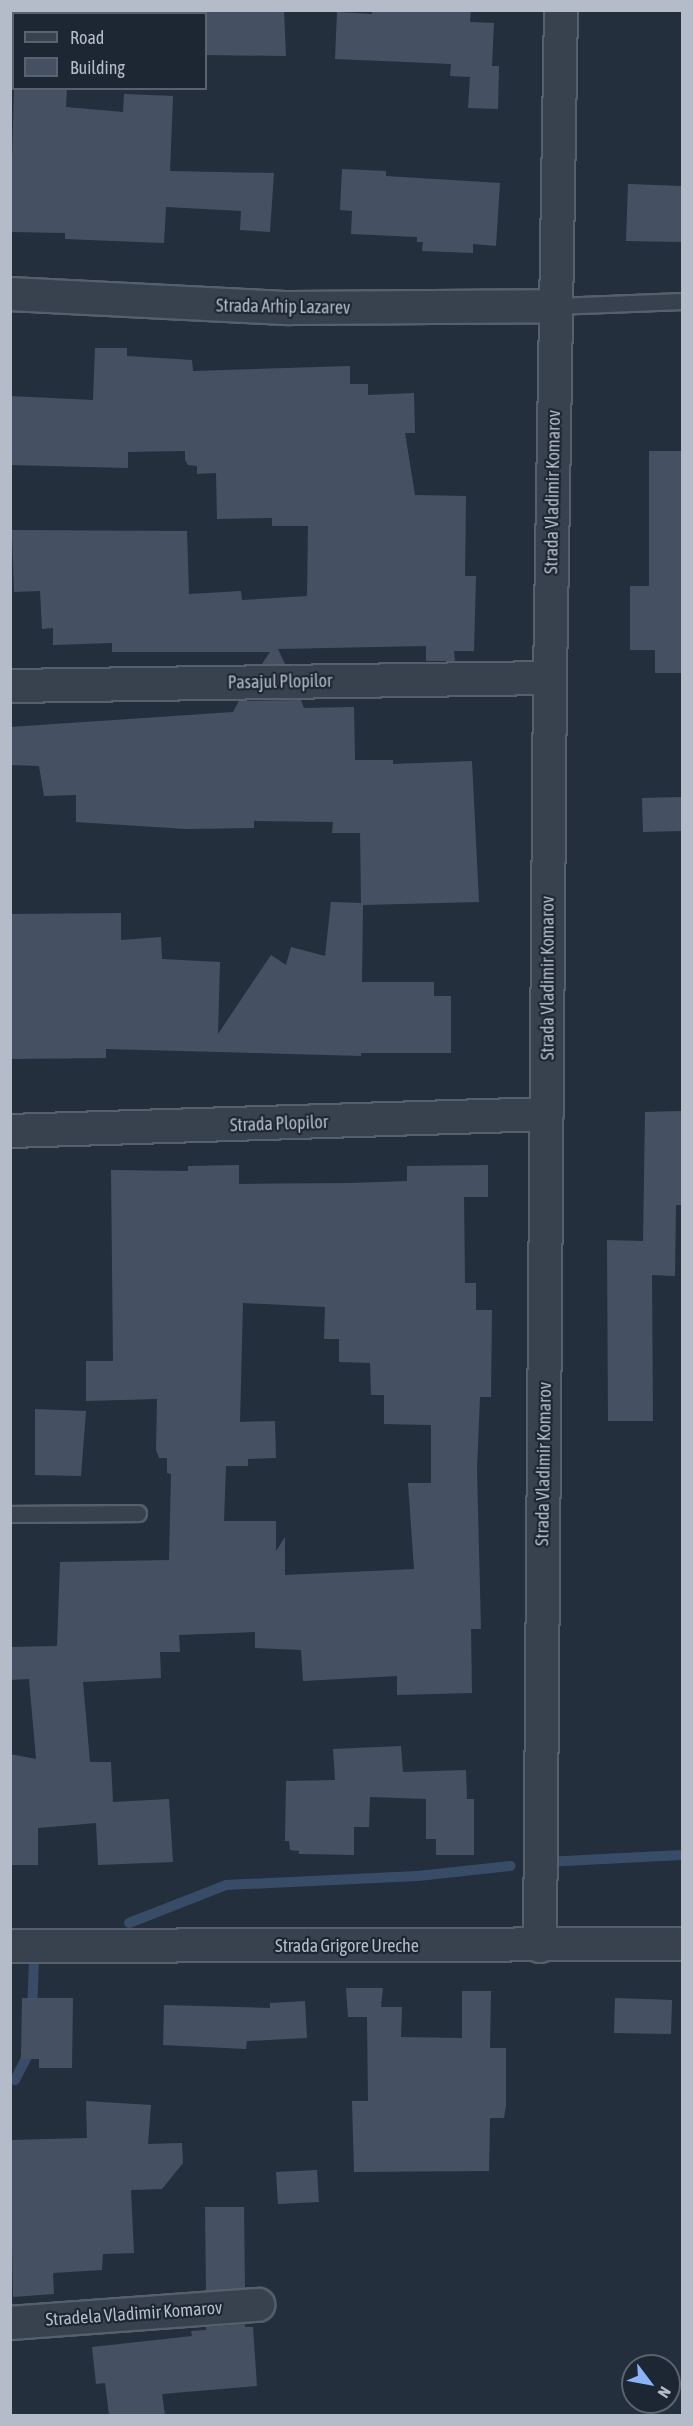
<!DOCTYPE html>
<style>
body{margin:0}
#map{position:relative;width:693px;height:2426px;overflow:hidden;background:#242f3e;font-family:"Asap Condensed",sans-serif}
div>[style]{position:absolute}
[style*='--x']{left:calc(var(--x)*1px);top:calc(var(--y)*1px);width:calc(var(--w)*1px);rotate:calc(var(--a)*1deg)}
.stream>*{height:10px;margin:-5px;padding:0 5px;transform-origin:5px;border-radius:5px;background:#394c67}
.building>*{inset:0;background:#455162}
.roads{filter:drop-shadow(2px 0 #565f6c) drop-shadow(-2px 0 #565f6c) drop-shadow(0 2px #565f6c) drop-shadow(0 -2px #565f6c)}
.service>*{height:15px;margin:-7.5px;padding:0 7.5px;transform-origin:7.5px;border-radius:7.5px;background:#38414e}
.minor>*{height:32px;margin:-16px;padding:0 16px;transform-origin:16px;border-radius:16px;background:#38414e}
span{translate:-50% -50%;white-space:nowrap;text-align:center;line-height:1.15;-webkit-text-stroke:4.5px #1d2633;paint-order:stroke}
.street-label{font-size:18px;color:#b4bcc9}
.frame{position:absolute;inset:0;border:12px solid #b4bcc9;pointer-events:none}
.legend{position:absolute;left:12px;top:12px;width:195px;height:78px;box-sizing:border-box;background:#1d2633;border:2px solid #59626f;margin:0;padding:8px 10px;list-style:none;font-size:18px;color:#b4bcc9}
.legend li{display:flex;align-items:center;gap:12px;height:30px}
.legend b{width:30px;border:2px solid #59626f}
.north{position:absolute;left:621px;top:2354px;width:60px;height:60px;box-sizing:border-box;background:#1d2633;border:2px solid #59626f;border-radius:50%;rotate:122deg;font-size:16px;font-weight:700;line-height:24px;text-align:center;color:#b4bcc9}
.north::after{content:'';display:block;margin:auto;width:21px;height:27px;background:#8ab4f8;clip-path:polygon(50% 0,100% 100%,50% 72%,0 100%)}
</style>
<div id="map">
<div class="stream">
<i style="--x:545;--y:1862;--w:137;--a:-2.9"></i>
<i style="--x:129;--y:1923;--w:104;--a:-21.4"></i>
<i style="--x:226;--y:1885;--w:192;--a:-2.7"></i>
<i style="--x:418;--y:1876;--w:93;--a:-6.2"></i>
<i style="--x:32;--y:2011;--w:50;--a:-87.7"></i>
<i style="--x:15;--y:2080;--w:36;--a:-63"></i>
</div>
<div class="building">
<i style="clip-path:polygon(206px 10px,284px 10px,286px 56px,206px 55px)"></i>
<i style="clip-path:polygon(372px 10px,471px 10px,470px 22px,494px 23px,492px 66px,499px 66px,498px 109px,468px 108px,470px 77px,450px 76px,451px 64px,335px 59px,337px 12px,372px 14px)"></i>
<i style="clip-path:polygon(14px 88px,67px 88px,66px 107px,123px 112px,124px 94px,173px 96px,170px 171px,274px 173px,270px 232px,240px 230px,241px 211px,166px 207px,164px 243px,65px 239px,65px 233px,10px 232px)"></i>
<i style="clip-path:polygon(342px 169px,386px 171px,386px 176px,500px 183px,496px 246px,473px 244px,473px 253px,422px 251px,423px 242px,417px 242px,417px 237px,351px 234px,352px 211px,340px 210px)"></i>
<i style="clip-path:polygon(628px 184px,682px 186px,682px 242px,626px 241px)"></i>
<i style="clip-path:polygon(95px 348px,127px 348px,127px 356px,192px 360px,193px 371px,350px 366px,350px 384px,368px 384px,368px 395px,414px 393px,415px 433px,405px 433px,415px 495px,466px 496px,465px 576px,476px 576px,474px 651px,454px 651px,455px 661px,426px 661px,426px 646px,278px 649px,285px 664px,262px 664px,270px 652px,112px 652px,112px 643px,53px 645px,53px 628px,42px 629px,40px 591px,14px 592px,12px 530px,187px 531px,189px 594px,241px 591px,242px 600px,307px 596px,308px 526px,272px 526px,272px 518px,217px 519px,216px 473px,197px 474px,197px 466px,188px 465px,185px 460px,185px 451px,128px 452px,128px 468px,10px 465px,10px 396px,93px 400px)"></i>
<i style="clip-path:polygon(649px 451px,682px 451px,682px 673px,655px 673px,655px 650px,630px 650px,630px 586px,649px 586px)"></i>
<i style="clip-path:polygon(301px 700px,304px 708px,354px 707px,355px 760px,393px 760px,393px 764px,472px 761px,479px 902px,363px 905px,362px 982px,434px 982px,434px 996px,451px 996px,451px 1053px,361px 1053px,361px 1056px,106px 1049px,106px 1058px,10px 1059px,10px 914px,121px 913px,121px 940px,161px 937px,162px 959px,220px 962px,218px 1034px,271px 955px,286px 965px,291px 947px,325px 956px,331px 902px,361px 903px,360px 833px,332px 833px,333px 822px,254px 821px,254px 828px,186px 829px,76px 822px,76px 795px,44px 796px,39px 766px,10px 765px,10px 727px,233px 712px,239px 701px)"></i>
<i style="clip-path:polygon(682px 797px,682px 831px,643px 832px,642px 798px)"></i>
<i style="clip-path:polygon(682px 1111px,682px 1205px,676px 1205px,675px 1276px,652px 1275px,653px 1421px,608px 1421px,607px 1240px,643px 1241px,645px 1112px)"></i>
<i style="clip-path:polygon(evenodd,239px 1165px,239px 1184px,352px 1183px,407px 1181px,407px 1166px,488px 1165px,488px 1197px,464px 1197px,465px 1283px,476px 1283px,476px 1310px,492px 1310px,491px 1397px,480px 1397px,477px 1470px,481px 1629px,471px 1629px,472px 1693px,397px 1695px,397px 1676px,303px 1681px,301px 1650px,255px 1648px,255px 1632px,179px 1635px,180px 1652px,160px 1652px,161px 1678px,83px 1682px,90px 1762px,111px 1762px,113px 1802px,169px 1799px,173px 1862px,98px 1865px,96px 1823px,38px 1828px,38px 1865px,10px 1865px,10px 1754px,36px 1759px,29px 1679px,10px 1680px,10px 1647px,57px 1646px,60px 1562px,169px 1560px,171px 1474px,167px 1473px,167px 1458px,159px 1458px,156px 1450px,157px 1399px,86px 1401px,86px 1361px,113px 1361px,111px 1170px,188px 1171px,188px 1166px,239px 1165px,243px 1303px,325px 1307px,324px 1339px,339px 1339px,339px 1362px,370px 1363px,371px 1395px,384px 1395px,384px 1424px,431px 1425px,431px 1483px,408px 1483px,414px 1569px,285px 1575px,285px 1537px,276px 1551px,276px 1521px,224px 1521px,226px 1466px,248px 1466px,248px 1459px,276px 1458px,275px 1421px,240px 1422px,243px 1303px)"></i>
<i style="clip-path:polygon(35px 1409px,86px 1411px,81px 1476px,35px 1475px)"></i>
<i style="clip-path:polygon(401px 1746px,403px 1772px,466px 1770px,467px 1799px,474px 1799px,474px 1855px,436px 1855px,436px 1839px,426px 1839px,426px 1799px,370px 1797px,369px 1827px,354px 1827px,354px 1855px,299px 1854px,299px 1851px,290px 1850px,289px 1841px,285px 1841px,286px 1781px,335px 1780px,333px 1749px)"></i>
<i style="clip-path:polygon(346px 1988px,383px 1988px,381px 2007px,402px 2007px,401px 2037px,462px 2038px,462px 1991px,491px 1991px,490px 2048px,506px 2048px,506px 2105px,504px 2118px,490px 2118px,489px 2171px,354px 2172px,352px 2101px,368px 2101px,367px 2017px,348px 2017px)"></i>
<i style="clip-path:polygon(22px 1998px,73px 1998px,72px 2068px,39px 2068px,39px 2059px,21px 2059px)"></i>
<i style="clip-path:polygon(615px 1998px,672px 2000px,671px 2034px,614px 2033px)"></i>
<i style="clip-path:polygon(305px 2001px,307px 2038px,247px 2041px,246px 2049px,163px 2045px,164px 2005px,270px 2008px,270px 2003px)"></i>
<i style="clip-path:polygon(86px 2101px,151px 2105px,148px 2144px,182px 2143px,183px 2163px,162px 2189px,131px 2190px,134px 2253px,103px 2254px,102px 2270px,53px 2273px,54px 2294px,13px 2297px,10px 2140px,87px 2138px)"></i>
<i style="clip-path:polygon(317px 2170px,319px 2202px,278px 2204px,276px 2172px)"></i>
<i style="clip-path:polygon(205px 2207px,244px 2207px,245px 2288px,206px 2291px)"></i>
<i style="clip-path:polygon(245px 2324px,245px 2327px,253px 2327px,257px 2386px,162px 2394px,165px 2415px,109px 2415px,105px 2383px,96px 2384px,92px 2347px,192px 2336px,191px 2331px,206px 2330px,206px 2327px)"></i>
</div>
<div class="roads">
<div class="service">
<i style="--x:556;--y:306;--w:126;--a:-2.3"></i>
<i style="--x:10;--y:1514;--w:128;--a:-0.4"></i>
</div>
<div class="minor">
<i style="--x:10;--y:294;--w:280;--a:2.9"></i>
<i style="--x:290;--y:308;--w:266;--a:-0.4"></i>
<i style="--x:10;--y:686;--w:540;--a:-0.85"></i>
<i style="--x:10;--y:1131;--w:537;--a:-1.81"></i>
<i style="--x:10;--y:1946;--w:672;--a:-0.17"></i>
<i style="--x:540;--y:1946;--w:1268;--a:-89.55"></i>
<i style="--x:550;--y:678;--w:668;--a:-89.06"></i>
<i style="--x:10;--y:2323;--w:249;--a:-4.2"></i>
</div>
</div>
<div class="street-label">
<span style="left:283px;top:307px;rotate:1deg">Strada Arhip Lazarev</span>
<span style="left:553px;top:492px;rotate:-89deg">Strada Vladimir Komarov</span>
<span style="left:280px;top:682px;rotate:-1deg">Pasajul Plopilor</span>
<span style="left:548px;top:978px;rotate:-90deg">Strada Vladimir Komarov</span>
<span style="left:279px;top:1124px;rotate:-2deg">Strada Plopilor</span>
<span style="left:544px;top:1464px;rotate:-89deg">Strada Vladimir Komarov</span>
<span style="left:347px;top:1946px">Strada Grigore Ureche</span>
<span style="left:134px;top:2314px;rotate:-4deg">Stradela Vladimir Komarov</span>
</div>
<div class="frame"></div>
<ul class="legend">
<li><b style="height:8px;background:#38414e"></b>Road</li>
<li><b style="height:16px;background:#455162"></b>Building</li>
</ul>
<div class="north">N</div>
</div>
